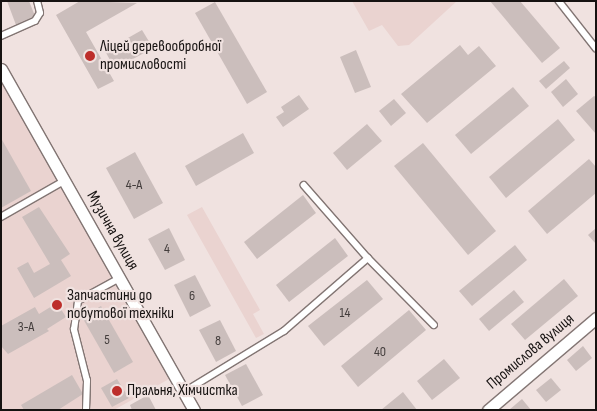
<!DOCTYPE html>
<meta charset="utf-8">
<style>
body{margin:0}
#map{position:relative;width:597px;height:411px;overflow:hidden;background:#f0e2e0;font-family:"Sofia Sans Condensed",sans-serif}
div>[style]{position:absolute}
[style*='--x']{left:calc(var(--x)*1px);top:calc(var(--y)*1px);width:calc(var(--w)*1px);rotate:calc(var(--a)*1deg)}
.built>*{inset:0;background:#ead3d0}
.building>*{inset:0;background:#cbbebc}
.roads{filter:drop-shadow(1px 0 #827573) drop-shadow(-1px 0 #827573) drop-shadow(0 1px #827573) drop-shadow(0 -1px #827573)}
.service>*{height:5.5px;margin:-2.75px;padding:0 2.75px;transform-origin:2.75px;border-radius:2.75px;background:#fff}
.minor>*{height:11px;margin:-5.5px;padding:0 5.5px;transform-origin:5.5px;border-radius:5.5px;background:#fff}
.dots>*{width:14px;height:14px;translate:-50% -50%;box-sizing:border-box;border:2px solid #f0e2e0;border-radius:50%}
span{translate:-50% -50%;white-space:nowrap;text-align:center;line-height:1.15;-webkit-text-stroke:4.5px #f0e2e0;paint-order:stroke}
.number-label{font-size:14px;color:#433d3c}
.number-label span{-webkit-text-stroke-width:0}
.poi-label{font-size:16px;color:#161211}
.left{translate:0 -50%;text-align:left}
.street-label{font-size:16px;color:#161211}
.frame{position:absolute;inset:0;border:2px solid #161211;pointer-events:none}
</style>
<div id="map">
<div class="built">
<i style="clip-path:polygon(352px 1px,457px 1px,409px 45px,398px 46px,382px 25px,369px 31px)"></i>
<i style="clip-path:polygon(1px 81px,169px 379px,114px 410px,1px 410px)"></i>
<i style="clip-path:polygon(202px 207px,260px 310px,253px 314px,264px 334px,256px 338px,187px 215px)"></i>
</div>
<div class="building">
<i style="clip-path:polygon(7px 1px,29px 1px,35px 16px,16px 25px)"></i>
<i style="clip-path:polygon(80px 1px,137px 3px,86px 32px,114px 81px,98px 89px,56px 15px)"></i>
<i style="clip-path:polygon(490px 1px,520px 1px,560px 48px,542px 63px)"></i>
<i style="clip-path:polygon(215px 2px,267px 92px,247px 104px,195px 13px)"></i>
<i style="clip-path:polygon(142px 30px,153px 48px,115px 69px,105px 51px)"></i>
<i style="clip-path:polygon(460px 45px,468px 55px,479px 46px,496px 66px,427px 123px,401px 94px)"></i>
<i style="clip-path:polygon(356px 50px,371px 87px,355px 93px,340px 57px)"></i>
<i style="clip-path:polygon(564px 61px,570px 68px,546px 89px,539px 81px)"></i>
<i style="clip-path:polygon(566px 79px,578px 94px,563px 107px,551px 92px)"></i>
<i style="clip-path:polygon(513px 87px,529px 106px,471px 154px,455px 135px)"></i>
<i style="clip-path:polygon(299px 95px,309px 109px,283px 127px,276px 117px,284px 112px,281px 107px)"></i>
<i style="clip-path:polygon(594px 96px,596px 97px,596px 134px,576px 111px)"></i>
<i style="clip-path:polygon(394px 99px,406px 113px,391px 126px,379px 111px)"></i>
<i style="clip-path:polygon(558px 119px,575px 140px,506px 198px,489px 177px)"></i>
<i style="clip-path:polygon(367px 124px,382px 141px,347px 170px,333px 153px)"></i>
<i style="clip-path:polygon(243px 133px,254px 153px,196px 186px,185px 166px)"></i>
<i style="clip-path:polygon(1px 138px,31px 191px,1px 208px)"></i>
<i style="clip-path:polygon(423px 143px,496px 231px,468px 255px,394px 166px)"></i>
<i style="clip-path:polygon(135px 152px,163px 203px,134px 219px,106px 168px)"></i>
<i style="clip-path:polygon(589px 159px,596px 167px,596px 193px,547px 234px,528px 211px)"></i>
<i style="clip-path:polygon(303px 195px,316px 213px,257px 259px,244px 242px)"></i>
<i style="clip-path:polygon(39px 207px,70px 254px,61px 260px,71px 276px,34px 298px,17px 268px,28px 262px,34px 273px,50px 264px,22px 217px)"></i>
<i style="clip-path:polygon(169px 228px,185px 260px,165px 270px,148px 239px)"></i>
<i style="clip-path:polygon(596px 228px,596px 244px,588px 235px)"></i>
<i style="clip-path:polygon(335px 238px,348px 256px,289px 302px,276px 285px)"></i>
<i style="clip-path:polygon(515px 245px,527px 260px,472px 306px,459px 291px)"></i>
<i style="clip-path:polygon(195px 275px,211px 306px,190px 317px,174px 285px)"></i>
<i style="clip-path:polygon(564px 279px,578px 296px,525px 340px,511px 324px)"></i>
<i style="clip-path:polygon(367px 280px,383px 299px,324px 346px,308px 326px)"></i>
<i style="clip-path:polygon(514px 290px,524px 302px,489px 331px,479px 319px)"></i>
<i style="clip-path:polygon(57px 303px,66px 317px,47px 329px,49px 331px,8px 354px,1px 346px,1px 326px,35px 307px,39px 314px)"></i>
<i style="clip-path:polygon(101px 306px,133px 362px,114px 373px,82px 317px)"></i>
<i style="clip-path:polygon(409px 310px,426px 330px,358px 387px,341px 366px)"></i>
<i style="clip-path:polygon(220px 320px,236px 351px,216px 362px,199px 330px)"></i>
<i style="clip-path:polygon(583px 346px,592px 358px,576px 371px,567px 360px)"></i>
<i style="clip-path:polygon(444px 359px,460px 378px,432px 400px,417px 381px)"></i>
<i style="clip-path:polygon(246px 364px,263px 395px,242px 406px,225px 375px)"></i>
<i style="clip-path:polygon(72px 375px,83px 394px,58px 410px,24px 410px,21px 405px)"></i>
<i style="clip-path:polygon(551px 378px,561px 390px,546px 402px,536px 390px)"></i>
<i style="clip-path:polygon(117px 379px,129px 398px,112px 407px,101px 388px)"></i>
<i style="clip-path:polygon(403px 392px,417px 410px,381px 410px)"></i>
<i style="clip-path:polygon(148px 395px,156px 410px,132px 410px,130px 405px)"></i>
<i style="clip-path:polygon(522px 399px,531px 410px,509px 410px)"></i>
</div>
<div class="roads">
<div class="service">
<i style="--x:559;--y:1;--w:60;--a:51.8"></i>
<i style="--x:1;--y:36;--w:37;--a:-24"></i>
<i style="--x:35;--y:21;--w:9;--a:-58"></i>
<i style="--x:40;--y:13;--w:12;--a:-104"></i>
<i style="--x:304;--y:185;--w:97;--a:48.8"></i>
<i style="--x:368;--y:258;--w:94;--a:45.4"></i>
<i style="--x:1;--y:217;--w:73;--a:-29.7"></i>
<i style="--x:184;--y:392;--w:117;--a:-31.4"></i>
<i style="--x:284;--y:331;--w:111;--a:-41"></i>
<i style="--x:86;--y:410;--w:29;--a:-88"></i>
<i style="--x:87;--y:381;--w:53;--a:-104.3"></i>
<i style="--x:74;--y:330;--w:29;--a:-82"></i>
<i style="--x:78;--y:301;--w:48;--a:-28.7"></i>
</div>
<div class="minor">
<i style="--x:1;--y:69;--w:392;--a:60.5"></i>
<i style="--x:488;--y:410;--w:142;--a:-40.4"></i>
</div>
</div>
<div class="dots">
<i style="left:90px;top:56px;background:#bd2e2b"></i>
<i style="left:57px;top:305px;background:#bd2e2b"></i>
<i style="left:117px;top:391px;background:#bd2e2b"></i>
</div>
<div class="number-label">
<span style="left:134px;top:185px">4-А</span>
<span style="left:167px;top:249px">4</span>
<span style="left:192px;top:296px">6</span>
<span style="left:345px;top:313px">14</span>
<span style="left:26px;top:327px">3-А</span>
<span style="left:107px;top:340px">5</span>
<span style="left:218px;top:341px">8</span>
<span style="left:380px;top:352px">40</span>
</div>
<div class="poi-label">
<span class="left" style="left:100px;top:56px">Ліцей деревообробної<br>промисловості</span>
<span class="left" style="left:67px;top:305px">Запчастини до<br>побутової техніки</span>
<span class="left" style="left:127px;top:391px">Пральня, Хімчистка</span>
</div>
<div class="street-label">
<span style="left:112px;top:231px;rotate:60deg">Музична вулиця</span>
<span style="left:531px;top:352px;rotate:-40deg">Промислова вулиця</span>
</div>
<div class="frame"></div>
</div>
